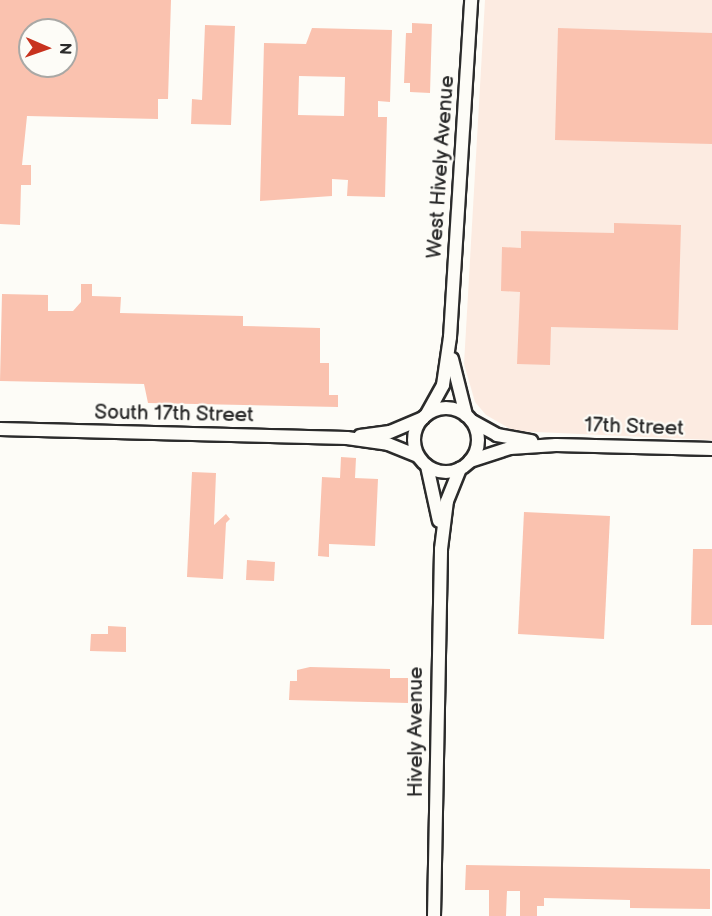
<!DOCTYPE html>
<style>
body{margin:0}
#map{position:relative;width:712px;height:916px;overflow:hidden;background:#fdfcf7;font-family:"Balsamiq Sans",sans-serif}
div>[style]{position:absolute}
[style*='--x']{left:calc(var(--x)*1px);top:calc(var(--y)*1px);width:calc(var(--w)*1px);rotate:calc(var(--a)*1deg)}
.built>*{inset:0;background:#fcebe1}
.building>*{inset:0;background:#fac2af}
.roads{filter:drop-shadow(2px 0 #2b2b2b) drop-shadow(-2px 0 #2b2b2b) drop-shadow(0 2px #2b2b2b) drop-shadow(0 -2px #2b2b2b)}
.tertiary>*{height:12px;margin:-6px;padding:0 6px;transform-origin:6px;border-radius:6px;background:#fdfcf7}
.tertiary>.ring{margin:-6px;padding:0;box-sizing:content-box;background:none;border:12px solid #fdfcf7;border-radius:50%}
span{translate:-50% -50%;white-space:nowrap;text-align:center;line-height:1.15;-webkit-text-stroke:4.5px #fdfcf7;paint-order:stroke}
.street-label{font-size:21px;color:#2b2b2b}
.north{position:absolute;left:18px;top:18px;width:60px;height:60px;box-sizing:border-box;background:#fdfcf7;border:2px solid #a9a8a5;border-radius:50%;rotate:92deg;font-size:16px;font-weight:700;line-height:24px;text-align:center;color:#2b2b2b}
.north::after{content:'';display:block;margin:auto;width:21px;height:27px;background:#c8321e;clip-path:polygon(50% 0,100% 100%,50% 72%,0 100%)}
</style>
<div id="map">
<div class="built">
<i style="clip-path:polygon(485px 0,712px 0,712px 440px,514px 431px,486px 415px,475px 402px,464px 364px)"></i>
</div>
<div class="building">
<i style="clip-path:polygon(evenodd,0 0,171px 0,168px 99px,158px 99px,158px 119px,27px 116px,22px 165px,31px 165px,31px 185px,21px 185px,20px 225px,0 224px,0 0,30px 30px,66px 30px,66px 66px,30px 66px,30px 30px)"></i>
<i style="clip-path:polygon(412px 23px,432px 24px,430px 93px,410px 92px,410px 83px,404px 83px,406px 33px,412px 33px)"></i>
<i style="clip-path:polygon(205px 25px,235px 26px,231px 125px,191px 124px,192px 99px,202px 100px)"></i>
<i style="clip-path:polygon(evenodd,312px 28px,392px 30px,390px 102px,378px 101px,378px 117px,387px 117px,385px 197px,347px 196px,348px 180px,332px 179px,332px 196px,260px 201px,264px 43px,306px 44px,312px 28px,299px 76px,345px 77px,344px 116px,298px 115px,299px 76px)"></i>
<i style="clip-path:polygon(558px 28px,712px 33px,712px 144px,555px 140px)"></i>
<i style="clip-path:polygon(614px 223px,681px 225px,678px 330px,551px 327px,550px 365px,517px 364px,520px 292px,501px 291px,502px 247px,521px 248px,521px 231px,614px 233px)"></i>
<i style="clip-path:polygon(81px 284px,92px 284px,92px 296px,121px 297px,120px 313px,243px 316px,243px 326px,320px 328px,320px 363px,329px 363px,329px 395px,338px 395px,338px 407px,148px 403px,144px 384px,0 381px,2px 294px,48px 295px,48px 311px,73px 311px,81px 302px)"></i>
<i style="clip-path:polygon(341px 457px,356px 458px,355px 478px,378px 479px,375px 546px,329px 544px,329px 557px,318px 556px,322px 477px,340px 478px)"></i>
<i style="clip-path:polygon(192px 472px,216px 473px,214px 525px,226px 514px,230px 519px,226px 523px,223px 579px,187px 577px)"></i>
<i style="clip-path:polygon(524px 512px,610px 516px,604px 639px,518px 634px)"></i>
<i style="clip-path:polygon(693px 549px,712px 549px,712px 625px,691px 625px)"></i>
<i style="clip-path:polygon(247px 560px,275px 562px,274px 581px,246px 580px)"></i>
<i style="clip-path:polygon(108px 626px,126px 627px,126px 652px,90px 651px,91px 634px,108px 634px)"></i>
<i style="clip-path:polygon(310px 667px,390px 669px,390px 678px,408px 678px,408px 703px,289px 700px,290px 681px,297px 681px,297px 670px)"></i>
<i style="clip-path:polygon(466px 865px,710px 869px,710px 909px,630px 908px,630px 900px,544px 898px,544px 906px,537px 906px,537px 916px,520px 916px,520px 891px,507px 891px,506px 916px,489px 916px,489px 890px,465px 890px)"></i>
</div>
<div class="roads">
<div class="tertiary">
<i style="--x:452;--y:359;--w:58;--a:76"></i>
<i class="ring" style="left:414px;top:408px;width:52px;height:52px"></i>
<i style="--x:427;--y:414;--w:33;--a:-61"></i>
<i style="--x:443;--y:385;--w:49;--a:-81.7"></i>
<i style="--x:450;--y:337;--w:338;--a:-86.4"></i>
<i style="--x:472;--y:421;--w:29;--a:29"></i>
<i style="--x:497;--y:435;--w:35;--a:10"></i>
<i style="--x:0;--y:429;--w:347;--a:1.5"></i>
<i style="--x:347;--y:438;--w:41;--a:8.3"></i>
<i style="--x:388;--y:444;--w:32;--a:22"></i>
<i style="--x:360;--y:436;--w:30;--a:-8"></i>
<i style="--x:390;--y:432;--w:36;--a:-23"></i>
<i style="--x:470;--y:461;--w:42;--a:-18"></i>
<i style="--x:510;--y:448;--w:46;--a:-3.7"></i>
<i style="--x:556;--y:445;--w:156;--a:1.5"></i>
<i style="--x:427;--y:466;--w:56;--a:77.7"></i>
<i style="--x:434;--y:916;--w:367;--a:-88.9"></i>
<i style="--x:441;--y:549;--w:48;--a:-82.9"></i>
<i style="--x:447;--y:501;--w:35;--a:-68"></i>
</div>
</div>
<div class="street-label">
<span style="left:441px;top:167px;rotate:-86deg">West Hively Avenue</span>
<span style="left:174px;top:414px;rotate:1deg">South 17th Street</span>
<span style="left:634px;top:427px;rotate:2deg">17th Street</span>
<span style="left:416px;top:732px;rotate:-90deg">Hively Avenue</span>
</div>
<div class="north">N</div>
</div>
